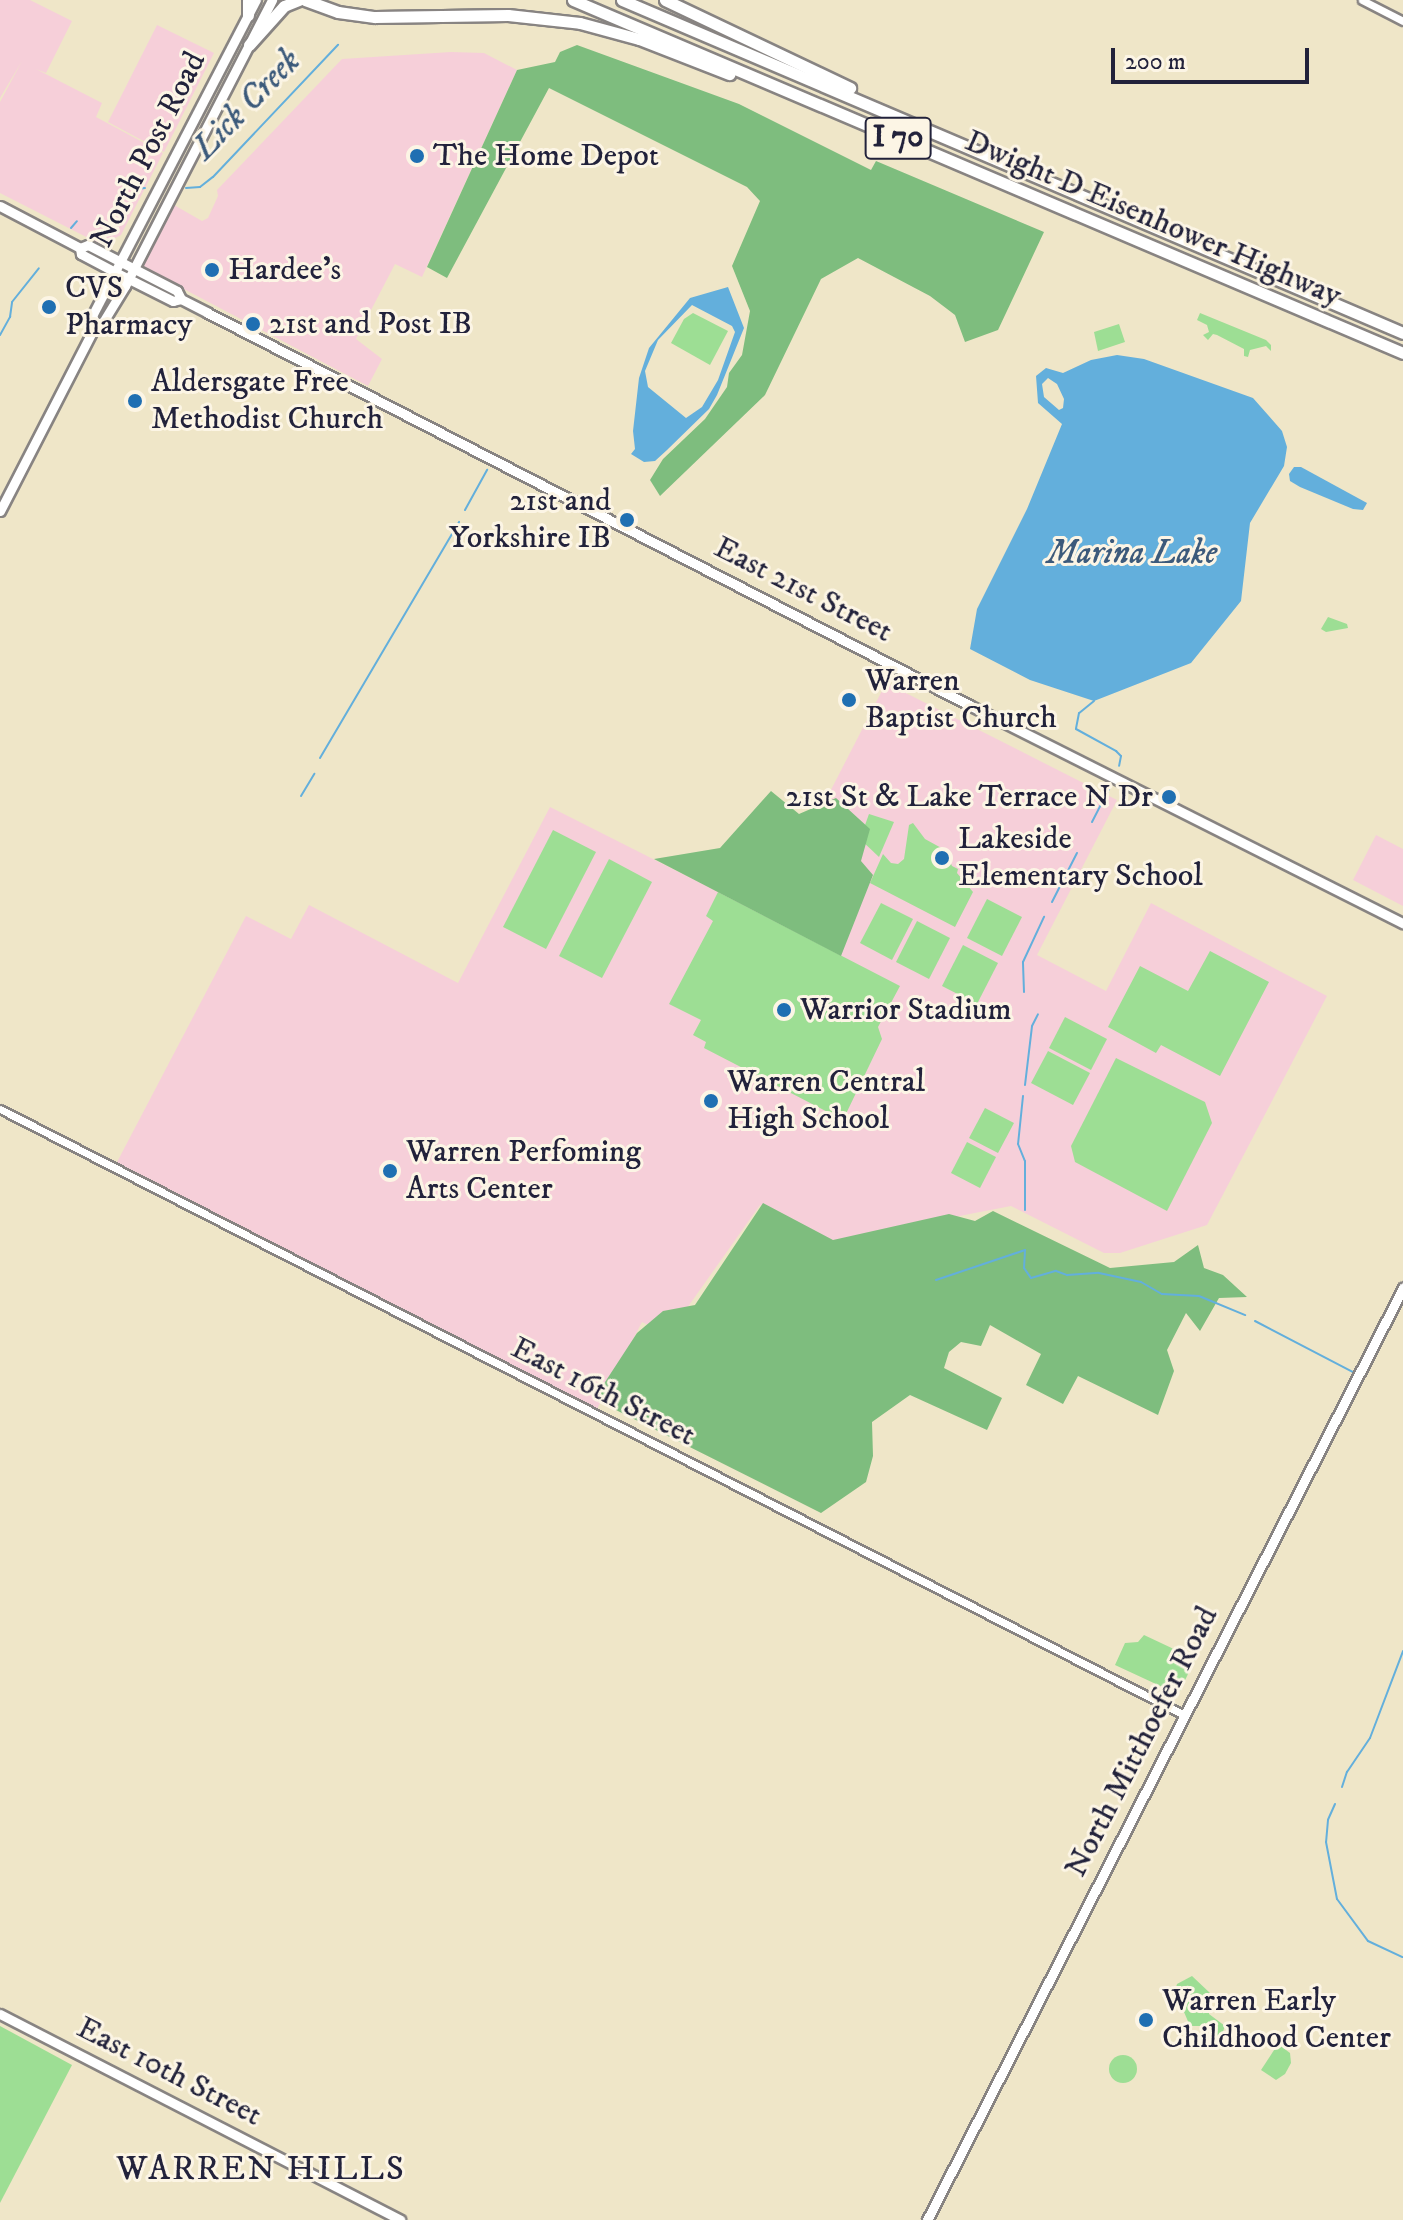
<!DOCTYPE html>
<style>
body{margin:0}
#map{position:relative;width:1403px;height:2220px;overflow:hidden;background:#efe6c8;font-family:"IM FELL DW Pica",serif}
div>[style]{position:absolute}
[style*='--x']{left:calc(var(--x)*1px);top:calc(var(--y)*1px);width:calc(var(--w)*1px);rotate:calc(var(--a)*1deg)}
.built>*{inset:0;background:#f6cfd9}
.green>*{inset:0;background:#9dde94}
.round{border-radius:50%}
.forest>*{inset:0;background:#7ebd7e}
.water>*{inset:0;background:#63afdc}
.stream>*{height:2px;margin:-1px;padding:0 1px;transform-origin:1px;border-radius:1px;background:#63afdc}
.roads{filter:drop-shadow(2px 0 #888482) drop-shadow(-2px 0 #888482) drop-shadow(0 2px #888482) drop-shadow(0 -2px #888482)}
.minor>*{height:7px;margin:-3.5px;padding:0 3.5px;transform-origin:3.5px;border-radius:3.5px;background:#fff}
.major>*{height:9px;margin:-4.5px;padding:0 4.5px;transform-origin:4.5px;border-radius:4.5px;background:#fff}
.highway>*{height:11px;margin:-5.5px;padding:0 5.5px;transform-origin:5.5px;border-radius:5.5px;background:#fff}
.dots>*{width:22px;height:22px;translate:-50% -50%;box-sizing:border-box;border:4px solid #fcf5e5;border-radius:50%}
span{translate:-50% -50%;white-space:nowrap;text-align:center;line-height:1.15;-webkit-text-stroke:6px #fcf5e5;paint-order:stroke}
.shield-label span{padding:2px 6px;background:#fcf5e5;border:2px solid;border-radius:6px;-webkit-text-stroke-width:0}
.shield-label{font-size:30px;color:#22223b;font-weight:700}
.street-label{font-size:32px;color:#22223b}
.poi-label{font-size:32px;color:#22223b}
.left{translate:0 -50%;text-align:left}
.right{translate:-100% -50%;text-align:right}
.water-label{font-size:34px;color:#3c5a7b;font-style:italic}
.neighbourhood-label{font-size:34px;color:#22223b;letter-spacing:2px}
.scale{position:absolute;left:1111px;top:48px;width:198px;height:36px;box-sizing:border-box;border:4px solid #22223b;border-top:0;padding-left:10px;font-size:24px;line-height:28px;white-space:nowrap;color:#22223b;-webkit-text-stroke:6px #fcf5e5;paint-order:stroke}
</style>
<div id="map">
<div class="built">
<i style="clip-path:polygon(0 0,30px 0,72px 21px,46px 73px,36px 69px,102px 103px,96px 117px,163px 153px,121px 235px,102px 245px,0 193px,0 102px,22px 61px,0 98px)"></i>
<i style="clip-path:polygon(157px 25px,214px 53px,164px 152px,108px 122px)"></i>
<i style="clip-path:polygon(451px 52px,484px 53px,517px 70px,422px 277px,395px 264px,356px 339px,382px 359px,368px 386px,140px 266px,165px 216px,174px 205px,202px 221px,208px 218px,218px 196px,217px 190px,342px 59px)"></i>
<i style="clip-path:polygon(886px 683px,1117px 800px,1037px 955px,1106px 991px,1151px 903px,1327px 996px,1207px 1225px,1120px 1253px,1104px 1253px,1011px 1206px,830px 1241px,760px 1205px,668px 1335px,642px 1322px,596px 1411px,116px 1164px,246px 916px,291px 939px,309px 905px,458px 983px,550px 807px,766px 916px)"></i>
<i style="clip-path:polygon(1376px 835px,1403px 849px,1403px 906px,1353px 880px)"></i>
</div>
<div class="green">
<i style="clip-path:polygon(693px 313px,728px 331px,710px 365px,671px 343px,684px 319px)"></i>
<i style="clip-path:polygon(1200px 313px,1266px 340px,1271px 345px,1271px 351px,1266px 346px,1250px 350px,1248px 357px,1244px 356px,1244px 349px,1217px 335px,1213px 334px,1208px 340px,1203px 335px,1209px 332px,1207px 325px,1197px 320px)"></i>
<i style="clip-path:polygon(1119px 324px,1125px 342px,1098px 351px,1094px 332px)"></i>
<i style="clip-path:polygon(1328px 617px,1347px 624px,1348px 628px,1326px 632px,1321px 629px)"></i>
<i style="clip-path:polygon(869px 814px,894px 822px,879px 857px,860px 839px)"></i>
<i style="clip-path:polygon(913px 823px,925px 839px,945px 850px,952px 866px,958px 869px,957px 873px,973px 892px,955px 927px,870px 883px,883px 854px,891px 863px,898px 864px,904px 859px,909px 825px)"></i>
<i style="clip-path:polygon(553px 830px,596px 852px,546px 949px,503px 927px)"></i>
<i style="clip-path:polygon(609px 859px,652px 882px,602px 978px,559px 956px)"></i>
<i style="clip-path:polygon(718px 892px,900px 986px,878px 1027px,882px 1039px,843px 1120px,704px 1048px,706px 1042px,693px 1035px,701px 1020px,669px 1004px,713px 921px,706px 916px)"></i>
<i style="clip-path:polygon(987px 899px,1022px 917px,1002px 956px,967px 938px)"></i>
<i style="clip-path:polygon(881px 903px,913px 919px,892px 960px,860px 943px)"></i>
<i style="clip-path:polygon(917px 921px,950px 938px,929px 979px,896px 962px)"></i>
<i style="clip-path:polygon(963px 945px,998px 963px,977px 1004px,942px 986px)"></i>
<i style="clip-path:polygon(1210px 951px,1269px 982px,1220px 1076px,1161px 1045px,1156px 1053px,1108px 1027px,1140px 966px,1188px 991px)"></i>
<i style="clip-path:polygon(1065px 1017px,1107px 1039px,1091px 1070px,1049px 1048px)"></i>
<i style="clip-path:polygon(1048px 1051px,1090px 1073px,1073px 1105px,1031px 1083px)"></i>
<i style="clip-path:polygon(1116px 1058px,1205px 1102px,1212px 1123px,1167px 1211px,1075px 1162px,1071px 1146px)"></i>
<i style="clip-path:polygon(985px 1108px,1014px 1123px,998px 1153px,969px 1138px)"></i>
<i style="clip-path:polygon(967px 1142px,996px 1157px,980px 1188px,951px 1173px)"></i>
<i style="clip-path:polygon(1144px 1635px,1195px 1659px,1180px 1691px,1171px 1691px,1115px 1665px,1125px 1643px,1138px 1642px)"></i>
<i style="clip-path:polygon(1192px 1976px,1210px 1993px,1209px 2014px,1225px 2026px,1221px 2037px,1211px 2033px,1207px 2026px,1190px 2026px,1175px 1991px,1177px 1984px)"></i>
<i style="clip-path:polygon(0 2026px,72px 2065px,0 2203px)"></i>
<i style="clip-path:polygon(1278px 2044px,1290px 2053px,1291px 2063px,1285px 2074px,1276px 2080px,1261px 2070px)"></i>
<i class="round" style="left:1109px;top:2055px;width:28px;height:28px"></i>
</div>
<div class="forest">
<i style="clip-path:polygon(577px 45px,739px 104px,871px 170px,876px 161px,1044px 232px,998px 330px,965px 342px,955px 315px,930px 296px,858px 258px,821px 279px,765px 395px,660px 496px,650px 480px,663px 459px,705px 419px,727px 387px,729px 373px,742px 355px,750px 311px,732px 266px,760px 201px,747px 187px,549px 88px,447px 278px,427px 267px,517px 70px,555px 62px,560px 52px)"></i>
<i style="clip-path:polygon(771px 791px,799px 814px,836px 798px,870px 829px,861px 861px,873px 875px,841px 956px,654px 859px,720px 848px)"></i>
<i style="clip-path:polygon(763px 1203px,833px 1240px,949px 1214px,975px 1221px,993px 1211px,1110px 1268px,1174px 1262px,1198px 1245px,1204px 1268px,1223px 1275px,1247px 1297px,1219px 1298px,1200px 1331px,1186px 1313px,1167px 1350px,1174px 1371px,1158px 1415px,1078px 1376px,1063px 1404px,1026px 1385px,1041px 1354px,990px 1325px,981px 1346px,961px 1342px,949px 1352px,944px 1368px,1002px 1398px,987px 1430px,910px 1395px,872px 1422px,873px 1456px,866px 1482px,821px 1513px,594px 1399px,637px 1333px,663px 1311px,695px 1305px)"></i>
</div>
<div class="water">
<i style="clip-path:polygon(evenodd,728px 287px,744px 328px,717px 395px,709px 409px,667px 450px,655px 461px,644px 462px,631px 454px,635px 449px,633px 431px,639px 378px,649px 348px,690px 298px,728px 287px,692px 305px,732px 326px,735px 332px,718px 380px,702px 407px,686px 418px,648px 387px,645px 371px,658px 340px,692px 305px)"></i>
<i style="clip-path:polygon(evenodd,1117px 355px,1144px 359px,1253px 398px,1282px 431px,1287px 447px,1284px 466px,1250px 523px,1241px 601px,1191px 663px,1094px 701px,1030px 680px,970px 649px,977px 609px,1027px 509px,1062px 424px,1038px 403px,1036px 376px,1046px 368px,1063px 373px,1091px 360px,1117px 355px,1048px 378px,1057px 384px,1064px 399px,1063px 408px,1059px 410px,1044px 397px,1042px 384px,1048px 378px)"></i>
<i style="clip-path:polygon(1294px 467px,1301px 467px,1367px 503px,1363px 510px,1353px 509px,1300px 487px,1290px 481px,1289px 474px)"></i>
</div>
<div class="stream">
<i style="--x:186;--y:188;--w:14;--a:-4"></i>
<i style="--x:200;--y:187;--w:16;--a:-38"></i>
<i style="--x:213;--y:177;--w:182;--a:-46.6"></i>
<i style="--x:137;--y:189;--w:8;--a:-7"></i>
<i style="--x:71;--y:228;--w:9;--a:-49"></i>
<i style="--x:0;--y:335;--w:21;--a:-61"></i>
<i style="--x:10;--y:317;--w:15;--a:-82"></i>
<i style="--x:12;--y:302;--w:43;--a:-51.5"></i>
<i style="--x:465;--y:510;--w:46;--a:-61.2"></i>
<i style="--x:1094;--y:701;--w:19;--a:141"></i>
<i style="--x:1079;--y:713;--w:16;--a:101"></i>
<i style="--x:1076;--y:729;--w:46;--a:28.8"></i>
<i style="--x:1116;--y:751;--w:7;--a:45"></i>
<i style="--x:1121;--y:756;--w:10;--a:101"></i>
<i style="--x:320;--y:758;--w:274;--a:-59.5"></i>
<i style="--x:301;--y:796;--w:26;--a:-59"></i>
<i style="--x:1092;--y:822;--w:42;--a:-62.8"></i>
<i style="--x:1052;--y:902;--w:55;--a:-63"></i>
<i style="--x:1024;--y:992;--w:30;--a:-92"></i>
<i style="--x:1023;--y:962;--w:50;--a:-65"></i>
<i style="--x:1025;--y:1085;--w:59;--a:-83.2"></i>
<i style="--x:1032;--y:1026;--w:13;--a:-63"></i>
<i style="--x:1023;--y:1096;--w:48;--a:95.9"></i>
<i style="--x:1018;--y:1144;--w:18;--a:68"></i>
<i style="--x:1025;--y:1161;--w:49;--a:90"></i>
<i style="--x:936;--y:1280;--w:94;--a:-18.6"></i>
<i style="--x:1025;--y:1250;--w:18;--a:93"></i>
<i style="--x:1024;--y:1268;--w:12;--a:55"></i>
<i style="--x:1031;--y:1278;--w:26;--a:-16"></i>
<i style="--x:1056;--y:1271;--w:12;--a:20"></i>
<i style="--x:1067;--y:1275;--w:32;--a:-4"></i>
<i style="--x:1099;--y:1273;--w:43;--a:12.1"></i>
<i style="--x:1141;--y:1282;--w:24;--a:30"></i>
<i style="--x:1162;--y:1294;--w:37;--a:3"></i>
<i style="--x:1199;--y:1296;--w:50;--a:22.4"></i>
<i style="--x:1255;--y:1321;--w:110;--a:27.5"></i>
<i style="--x:1342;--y:1787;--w:16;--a:-72"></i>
<i style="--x:1347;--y:1772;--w:41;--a:-55.9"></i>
<i style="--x:1370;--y:1738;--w:93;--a:-69.2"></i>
<i style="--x:1335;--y:1804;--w:17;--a:114"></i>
<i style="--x:1328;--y:1820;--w:22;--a:95"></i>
<i style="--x:1326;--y:1842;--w:58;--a:79.1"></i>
<i style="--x:1337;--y:1899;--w:52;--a:53.6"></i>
<i style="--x:1368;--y:1941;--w:38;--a:25"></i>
</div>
<div class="roads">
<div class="minor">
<i style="--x:1362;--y:0;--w:46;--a:27.1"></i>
<i style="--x:0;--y:1109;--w:1330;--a:27.1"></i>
</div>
<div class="major">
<i style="--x:0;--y:206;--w:90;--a:27.7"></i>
<i style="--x:80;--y:248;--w:6;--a:81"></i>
<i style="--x:81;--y:254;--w:38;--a:28"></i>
<i style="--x:115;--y:272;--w:65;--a:26.6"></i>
<i style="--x:173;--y:301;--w:8;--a:-14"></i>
<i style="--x:181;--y:299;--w:30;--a:27"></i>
<i style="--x:208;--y:313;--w:856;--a:27.25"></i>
<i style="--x:969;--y:705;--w:486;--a:26.7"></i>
<i style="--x:80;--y:248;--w:9;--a:-21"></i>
<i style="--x:88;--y:245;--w:100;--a:27.3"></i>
<i style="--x:177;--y:291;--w:9;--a:63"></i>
<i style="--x:96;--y:324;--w:9;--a:-117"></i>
<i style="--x:92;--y:316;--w:356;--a:-62.6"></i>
<i style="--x:0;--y:511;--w:210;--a:-62.8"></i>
<i style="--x:96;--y:324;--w:7;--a:-16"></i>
<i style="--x:103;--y:322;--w:42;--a:-58.6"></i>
<i style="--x:125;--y:286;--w:322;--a:-62.8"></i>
<i style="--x:0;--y:2014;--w:450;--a:27.2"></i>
<i style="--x:927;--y:2220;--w:1047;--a:-62.95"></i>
</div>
<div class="highway">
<i style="--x:248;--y:0;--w:15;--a:90"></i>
<i style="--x:305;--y:0;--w:35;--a:20"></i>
<i style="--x:338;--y:12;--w:37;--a:8"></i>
<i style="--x:375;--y:17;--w:133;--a:-0.9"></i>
<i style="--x:508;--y:15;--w:72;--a:6.3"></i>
<i style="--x:580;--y:23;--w:61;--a:15.2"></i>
<i style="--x:639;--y:39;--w:97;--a:21.3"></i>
<i style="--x:573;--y:0;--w:902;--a:23.04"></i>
<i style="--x:622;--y:0;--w:849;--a:23.09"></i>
<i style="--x:665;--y:0;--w:205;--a:25.4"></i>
<i style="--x:249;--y:45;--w:52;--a:-48.1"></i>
<i style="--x:284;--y:6;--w:16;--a:-22"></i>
</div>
</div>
<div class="dots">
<i style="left:417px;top:156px;background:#1f6fb2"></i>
<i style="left:212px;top:270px;background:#1f6fb2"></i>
<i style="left:49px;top:307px;background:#1f6fb2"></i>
<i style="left:253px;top:324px;background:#1f6fb2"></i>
<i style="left:135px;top:401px;background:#1f6fb2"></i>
<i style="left:627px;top:520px;background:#1f6fb2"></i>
<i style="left:849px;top:700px;background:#1f6fb2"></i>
<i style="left:1169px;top:797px;background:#1f6fb2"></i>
<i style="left:942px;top:858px;background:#1f6fb2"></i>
<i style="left:784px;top:1010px;background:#1f6fb2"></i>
<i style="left:711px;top:1101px;background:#1f6fb2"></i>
<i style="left:390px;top:1171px;background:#1f6fb2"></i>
<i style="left:1146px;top:2020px;background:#1f6fb2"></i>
</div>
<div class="shield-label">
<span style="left:898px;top:138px">I 70</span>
</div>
<div class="street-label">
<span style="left:149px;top:150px;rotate:-63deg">North Post Road</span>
<span style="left:1153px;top:219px;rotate:23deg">Dwight D Eisenhower Highway</span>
<span style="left:803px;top:590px;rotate:27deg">East 21st Street</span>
<span style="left:603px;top:1392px;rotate:27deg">East 16th Street</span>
<span style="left:1142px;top:1742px;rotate:-63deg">North Mitthoefer Road</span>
<span style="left:169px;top:2072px;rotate:27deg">East 10th Street</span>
</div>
<div class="poi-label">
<span class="left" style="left:433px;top:156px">The Home Depot</span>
<span class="left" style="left:228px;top:270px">Hardee's</span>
<span class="left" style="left:65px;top:307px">CVS<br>Pharmacy</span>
<span class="left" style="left:269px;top:324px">21st and Post IB</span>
<span class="left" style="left:151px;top:401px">Aldersgate Free<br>Methodist Church</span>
<span class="right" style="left:611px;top:520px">21st and<br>Yorkshire IB</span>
<span class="left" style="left:865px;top:700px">Warren<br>Baptist Church</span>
<span class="right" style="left:1153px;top:797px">21st St &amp; Lake Terrace N Dr</span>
<span class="left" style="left:958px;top:858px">Lakeside<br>Elementary School</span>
<span class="left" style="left:800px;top:1010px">Warrior Stadium</span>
<span class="left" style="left:727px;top:1101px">Warren Central<br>High School</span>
<span class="left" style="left:406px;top:1171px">Warren Perfoming<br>Arts Center</span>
<span class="left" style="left:1162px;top:2020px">Warren Early<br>Childhood Center</span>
</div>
<div class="water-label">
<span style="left:247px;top:105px;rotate:-46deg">Lick Creek</span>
<span style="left:1132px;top:554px">Marina Lake</span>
</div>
<div class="neighbourhood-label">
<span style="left:261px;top:2170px">WARREN HILLS</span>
</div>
<div class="scale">200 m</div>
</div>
